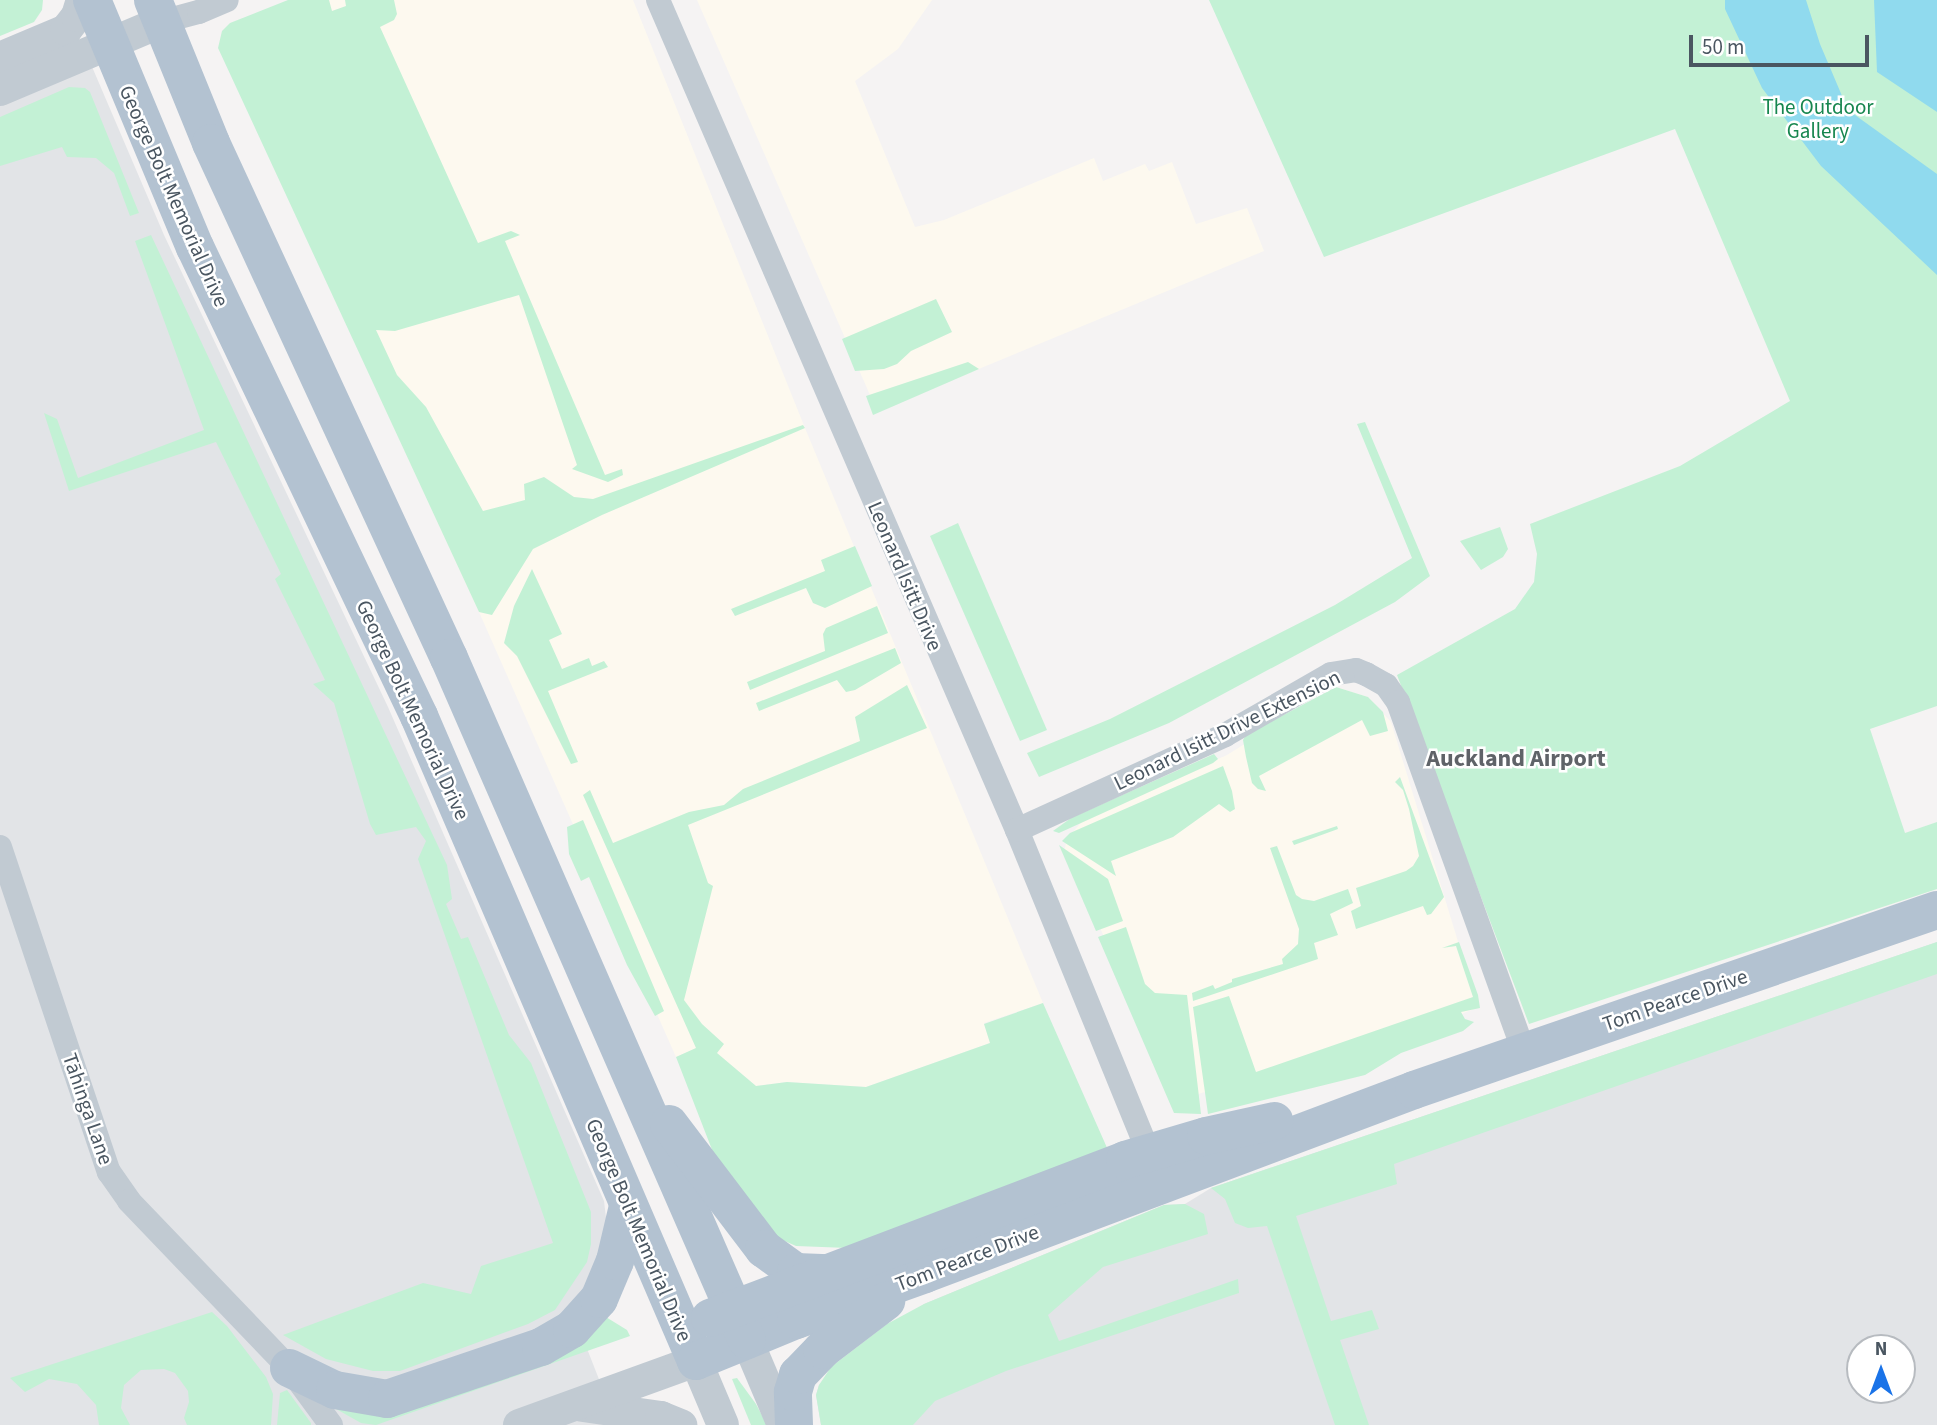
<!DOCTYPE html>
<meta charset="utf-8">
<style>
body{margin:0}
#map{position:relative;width:1937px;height:1425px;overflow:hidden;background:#f5f3f3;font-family:"Source Sans 3",sans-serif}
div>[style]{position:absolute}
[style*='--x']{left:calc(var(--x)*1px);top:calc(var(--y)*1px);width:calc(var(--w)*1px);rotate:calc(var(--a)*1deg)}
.commercial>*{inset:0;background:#fdf9ef}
.airport>*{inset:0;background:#e2e4e7}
.green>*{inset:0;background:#c3f1d5}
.water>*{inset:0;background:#90daee}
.minor>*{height:24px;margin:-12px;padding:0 12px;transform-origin:12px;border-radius:12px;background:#c1cad2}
.tertiary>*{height:32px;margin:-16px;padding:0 16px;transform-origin:16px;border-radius:16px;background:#c1cad2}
.primary>*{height:38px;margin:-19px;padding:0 19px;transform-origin:19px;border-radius:19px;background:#b3c2d1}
span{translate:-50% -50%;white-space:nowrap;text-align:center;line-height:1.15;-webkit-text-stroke:5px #fff;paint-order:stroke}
.park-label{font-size:21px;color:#17864f}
.street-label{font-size:21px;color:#4a5661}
.quarter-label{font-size:24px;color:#5f6368;font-weight:700}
.north{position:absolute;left:1846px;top:1334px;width:70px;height:70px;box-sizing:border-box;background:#fff;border:2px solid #b7bbc0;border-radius:50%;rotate:0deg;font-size:19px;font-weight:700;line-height:28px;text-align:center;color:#4a5661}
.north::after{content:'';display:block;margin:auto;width:24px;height:32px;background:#1a73e8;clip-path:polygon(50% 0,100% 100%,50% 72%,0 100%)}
.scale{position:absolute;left:1689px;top:35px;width:180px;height:32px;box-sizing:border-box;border:4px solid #4a5661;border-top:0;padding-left:9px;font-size:21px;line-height:24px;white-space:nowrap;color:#4a5661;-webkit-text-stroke:5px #fff;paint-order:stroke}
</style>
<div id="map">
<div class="commercial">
<i style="clip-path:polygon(305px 0,633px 0,805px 428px,1043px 1003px,984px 1023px,990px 1043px,866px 1087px,787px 1082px,756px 1086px,706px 1044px,676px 1057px,479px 612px,259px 135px,255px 89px)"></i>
<i style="clip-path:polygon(697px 0,932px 0,898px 49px,855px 81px,915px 227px,944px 220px,1094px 158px,1103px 181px,1145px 164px,1149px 171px,1172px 162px,1196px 224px,1247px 208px,1264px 251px,877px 411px)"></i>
<i style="clip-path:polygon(1336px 687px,1368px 697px,1391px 722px,1478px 1007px,1443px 1022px,1181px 1099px,1064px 852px,1067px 839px,1085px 818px,1227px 755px)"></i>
</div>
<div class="airport">
<i style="clip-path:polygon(81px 41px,164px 235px,388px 707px,604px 1201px,608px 1234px,573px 1313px,615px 1420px,652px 1425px,0 1425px,0 74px)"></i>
<i style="clip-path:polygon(evenodd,1937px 942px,1937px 1425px,821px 1425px,816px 1395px,819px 1385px,924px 1304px,1164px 1205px,1185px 1204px,1211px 1188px,1937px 942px,1860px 1348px,1902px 1348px,1902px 1390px,1860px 1390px,1860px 1348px)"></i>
</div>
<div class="green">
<i style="clip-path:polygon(0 0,43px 0,42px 10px,34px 22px,0 36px)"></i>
<i style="clip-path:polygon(288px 0,329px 0,332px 11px,346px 6px,345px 0,394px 0,397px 14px,394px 20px,380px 27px,478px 243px,511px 231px,520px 235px,505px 241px,605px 475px,622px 469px,623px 475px,608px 482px,572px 469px,577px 465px,519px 295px,395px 331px,376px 330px,397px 375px,426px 407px,483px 511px,525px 500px,524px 484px,544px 477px,574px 497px,593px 499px,803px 425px,805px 428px,602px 515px,533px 549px,492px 615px,479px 612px,218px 48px,222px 31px,230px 23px)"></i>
<i style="clip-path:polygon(1209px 0,1937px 0,1937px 706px,1870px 729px,1905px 833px,1937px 822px,1937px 889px,1529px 1024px,1397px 675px,1515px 609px,1534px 582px,1537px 554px,1530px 524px,1680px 466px,1790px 401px,1675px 129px,1324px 257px)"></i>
<i style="clip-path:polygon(69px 87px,85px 88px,90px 92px,139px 213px,130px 216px,114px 173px,96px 158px,67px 157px,62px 147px,0 166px,0 117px)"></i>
<i style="clip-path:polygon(151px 235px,447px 865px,452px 899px,446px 904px,461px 939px,468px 937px,509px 1035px,531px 1063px,591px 1212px,591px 1244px,587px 1262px,555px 1310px,528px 1324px,400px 1371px,373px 1371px,326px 1359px,283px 1335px,423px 1283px,471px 1294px,481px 1266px,553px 1243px,418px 859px,426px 841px,416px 827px,376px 835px,370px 824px,334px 703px,313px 684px,325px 680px,275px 579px,281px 574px,216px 442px,69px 491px,44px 413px,57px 419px,78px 478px,204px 430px,135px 241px)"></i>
<i style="clip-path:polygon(936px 299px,952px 332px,911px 351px,897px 364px,884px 369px,855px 371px,842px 339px)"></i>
<i style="clip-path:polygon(968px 362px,979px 369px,873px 415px,866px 396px)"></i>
<i style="clip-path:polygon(1365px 422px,1430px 576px,1395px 602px,1169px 723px,1039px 777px,1027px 753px,1110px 719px,1335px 605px,1412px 558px,1357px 424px)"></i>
<i style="clip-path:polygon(958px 523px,1047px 730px,1020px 741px,930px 536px)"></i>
<i style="clip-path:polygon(1500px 527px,1508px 549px,1503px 557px,1481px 570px,1460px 541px)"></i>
<i style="clip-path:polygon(855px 546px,872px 586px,825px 608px,813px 603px,806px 588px,735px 616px,731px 609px,825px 571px,821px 560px)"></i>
<i style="clip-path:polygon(532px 569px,562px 634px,549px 640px,562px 669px,589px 658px,592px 666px,604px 661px,608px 667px,548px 691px,578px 762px,571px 764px,517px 656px,504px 643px,514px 606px)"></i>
<i style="clip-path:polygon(877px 606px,888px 633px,750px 690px,747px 682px,825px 651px,823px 634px,826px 628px)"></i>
<i style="clip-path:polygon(895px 648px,901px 663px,855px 690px,846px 692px,837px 680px,759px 711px,756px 703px)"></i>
<i style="clip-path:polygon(907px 685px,927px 728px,688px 825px,708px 883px,713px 886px,684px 1000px,702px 1024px,724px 1044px,717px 1053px,756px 1086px,787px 1082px,866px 1087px,990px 1043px,984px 1024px,1043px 1003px,1108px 1150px,848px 1248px,796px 1246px,760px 1230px,723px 1178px,676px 1057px,696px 1048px,583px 795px,590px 790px,613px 843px,689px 812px,724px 805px,743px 789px,860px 741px,855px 717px)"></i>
<i style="clip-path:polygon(1336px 687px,1368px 697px,1383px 712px,1388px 731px,1370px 736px,1362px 720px,1259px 776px,1266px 791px,1258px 789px,1252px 783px,1246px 757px,1243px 740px,1246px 735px)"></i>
<i style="clip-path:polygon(1214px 754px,1218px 759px,1213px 763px,1059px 833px,1053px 831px,1071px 818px)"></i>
<i style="clip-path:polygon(1223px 766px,1232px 791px,1235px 809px,1230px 812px,1219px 804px,1173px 837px,1111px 861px,1116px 876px,1062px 841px,1070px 833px)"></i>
<i style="clip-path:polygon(1400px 777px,1444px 897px,1431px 914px,1427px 915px,1423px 906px,1356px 929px,1351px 911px,1361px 906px,1356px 888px,1406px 871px,1413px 866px,1419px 856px,1409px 809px,1403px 790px,1395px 782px)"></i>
<i style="clip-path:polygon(583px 820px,664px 1011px,655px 1016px,627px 965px,589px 877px,581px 881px,569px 854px,567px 827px)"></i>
<i style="clip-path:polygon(1337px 826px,1338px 829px,1294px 845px,1292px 841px)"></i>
<i style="clip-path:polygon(1059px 845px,1108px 879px,1123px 921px,1096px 931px)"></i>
<i style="clip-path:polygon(1277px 846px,1296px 895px,1302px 899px,1314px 901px,1348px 889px,1353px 903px,1330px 914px,1338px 935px,1314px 943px,1318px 959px,1193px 1001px,1192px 993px,1213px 985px,1215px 989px,1232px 982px,1232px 979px,1283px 964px,1282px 959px,1298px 944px,1299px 929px,1270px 848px)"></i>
<i style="clip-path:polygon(1126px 927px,1145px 984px,1155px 993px,1187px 995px,1201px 1114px,1174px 1113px,1098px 937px)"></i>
<i style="clip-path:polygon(1459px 942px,1478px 995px,1480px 1008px,1461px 1012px,1465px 1019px,1474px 1022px,1463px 1031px,1401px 1053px,1365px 1075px,1208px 1114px,1193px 1007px,1229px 996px,1256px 1072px,1473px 997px,1456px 946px,1442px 948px)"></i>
<i style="clip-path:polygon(1937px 942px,1937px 974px,1394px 1164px,1397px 1184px,1296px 1216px,1331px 1321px,1372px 1310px,1379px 1329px,1340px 1340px,1369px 1425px,1335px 1425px,1267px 1226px,1248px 1228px,1235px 1223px,1225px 1199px,1211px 1188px)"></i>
<i style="clip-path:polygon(1185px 1204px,1204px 1214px,1208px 1234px,1103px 1267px,1048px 1315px,1059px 1341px,1238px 1279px,1239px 1293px,1006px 1371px,935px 1401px,913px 1425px,821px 1425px,816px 1395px,819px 1385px,831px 1367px,887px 1324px,924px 1304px,1164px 1205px)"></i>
<i style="clip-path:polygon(212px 1312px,227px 1326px,266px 1377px,273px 1394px,271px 1425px,187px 1425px,184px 1418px,189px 1402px,188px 1391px,175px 1373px,164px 1369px,141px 1370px,124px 1385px,121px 1408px,130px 1425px,99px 1425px,96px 1405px,77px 1384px,49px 1379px,25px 1392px,10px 1378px)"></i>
<i style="clip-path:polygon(601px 1314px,627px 1330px,630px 1336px,376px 1425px,361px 1423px,329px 1405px)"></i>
<i style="clip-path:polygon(737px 1378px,756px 1404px,767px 1425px,751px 1425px,732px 1379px)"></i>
<i style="clip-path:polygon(287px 1390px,311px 1423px,311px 1425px,277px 1425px,280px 1393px)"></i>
</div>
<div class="water">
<i style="clip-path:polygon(1725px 0,1806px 0,1820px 44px,1848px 110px,1937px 174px,1937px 275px,1821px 166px,1762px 88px,1725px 9px)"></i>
<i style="clip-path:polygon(1874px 0,1937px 0,1937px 112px,1877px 72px)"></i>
</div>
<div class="minor">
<i style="--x:658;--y:0;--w:904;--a:66.61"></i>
<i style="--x:1017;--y:830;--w:349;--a:67.8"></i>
<i style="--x:161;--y:22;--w:39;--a:-15"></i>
<i style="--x:199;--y:12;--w:30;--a:-23"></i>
<i style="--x:1017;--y:830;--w:229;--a:-24.5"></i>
<i style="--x:1225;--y:735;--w:122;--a:-29.9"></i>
<i style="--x:1331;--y:674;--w:25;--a:-9"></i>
<i style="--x:1356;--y:670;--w:11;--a:22"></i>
<i style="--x:1366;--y:674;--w:23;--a:29"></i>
<i style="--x:1386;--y:685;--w:21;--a:55"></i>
<i style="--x:1398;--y:702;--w:372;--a:70.2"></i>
<i style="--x:0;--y:847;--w:343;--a:71.5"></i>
<i style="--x:109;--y:1172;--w:35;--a:55"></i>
<i style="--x:129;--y:1201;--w:231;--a:46.2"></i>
<i style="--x:289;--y:1368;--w:71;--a:53.6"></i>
</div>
<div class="tertiary">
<i style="--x:0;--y:58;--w:72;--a:-23"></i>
<i style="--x:66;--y:30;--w:18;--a:-52"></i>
<i style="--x:77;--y:16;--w:17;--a:-73"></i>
<i style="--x:0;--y:90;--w:175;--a:-22.9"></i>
<i style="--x:747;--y:1340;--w:92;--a:67"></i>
<i style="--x:583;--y:1406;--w:79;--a:8"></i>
<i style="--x:661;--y:1417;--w:22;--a:22"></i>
<i style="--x:519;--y:1425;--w:188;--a:-19.9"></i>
<i style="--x:696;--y:1361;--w:69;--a:67.1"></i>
</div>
<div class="primary">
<i style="--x:92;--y:0;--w:268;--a:67.4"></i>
<i style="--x:195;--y:247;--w:520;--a:64.47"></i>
<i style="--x:419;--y:716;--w:702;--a:66.76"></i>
<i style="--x:696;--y:1361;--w:108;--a:-22.3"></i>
<i style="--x:796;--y:1320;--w:137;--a:-19.6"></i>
<i style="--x:925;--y:1274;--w:522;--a:-20.62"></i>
<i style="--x:1414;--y:1090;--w:553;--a:-18.99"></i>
<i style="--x:153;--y:0;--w:154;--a:67.9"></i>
<i style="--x:211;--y:143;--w:567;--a:65.2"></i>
<i style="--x:449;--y:658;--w:744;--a:66.4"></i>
<i style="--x:669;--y:1124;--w:157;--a:52.8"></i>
<i style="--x:764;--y:1249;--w:39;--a:36"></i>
<i style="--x:796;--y:1272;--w:32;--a:2"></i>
<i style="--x:710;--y:1318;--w:444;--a:-20.8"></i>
<i style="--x:1125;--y:1160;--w:84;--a:-16.5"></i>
<i style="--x:1206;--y:1136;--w:70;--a:-12.4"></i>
<i style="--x:289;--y:1368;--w:51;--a:25.6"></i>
<i style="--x:335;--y:1390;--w:53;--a:9.8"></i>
<i style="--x:387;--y:1399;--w:163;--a:-18.7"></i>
<i style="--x:541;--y:1347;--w:36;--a:-30"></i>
<i style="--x:572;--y:1329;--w:40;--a:-48"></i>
<i style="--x:599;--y:1299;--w:41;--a:-67.2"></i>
<i style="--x:615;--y:1261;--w:57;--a:-76.7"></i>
<i style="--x:794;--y:1425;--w:33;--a:-92"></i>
<i style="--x:793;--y:1392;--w:18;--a:-74"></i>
<i style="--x:798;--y:1375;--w:35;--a:-46"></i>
<i style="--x:822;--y:1350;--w:81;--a:-37.4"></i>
</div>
<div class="park-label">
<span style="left:1818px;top:119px">The Outdoor<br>Gallery</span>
</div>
<div class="street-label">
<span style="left:174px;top:196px;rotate:66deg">George Bolt Memorial Drive</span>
<span style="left:905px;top:576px;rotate:67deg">Leonard Isitt Drive</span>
<span style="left:413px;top:710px;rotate:65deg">George Bolt Memorial Drive</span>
<span style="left:1227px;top:730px;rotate:-26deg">Leonard Isitt Drive Extension</span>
<span style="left:1675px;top:1000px;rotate:-19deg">Tom Pearce Drive</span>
<span style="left:88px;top:1109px;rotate:71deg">Tāhinga Lane</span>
<span style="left:639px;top:1230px;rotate:67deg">George Bolt Memorial Drive</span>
<span style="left:967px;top:1258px;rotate:-21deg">Tom Pearce Drive</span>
</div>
<div class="quarter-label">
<span style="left:1516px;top:759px">Auckland Airport</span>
</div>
<div class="north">N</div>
<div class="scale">50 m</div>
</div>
